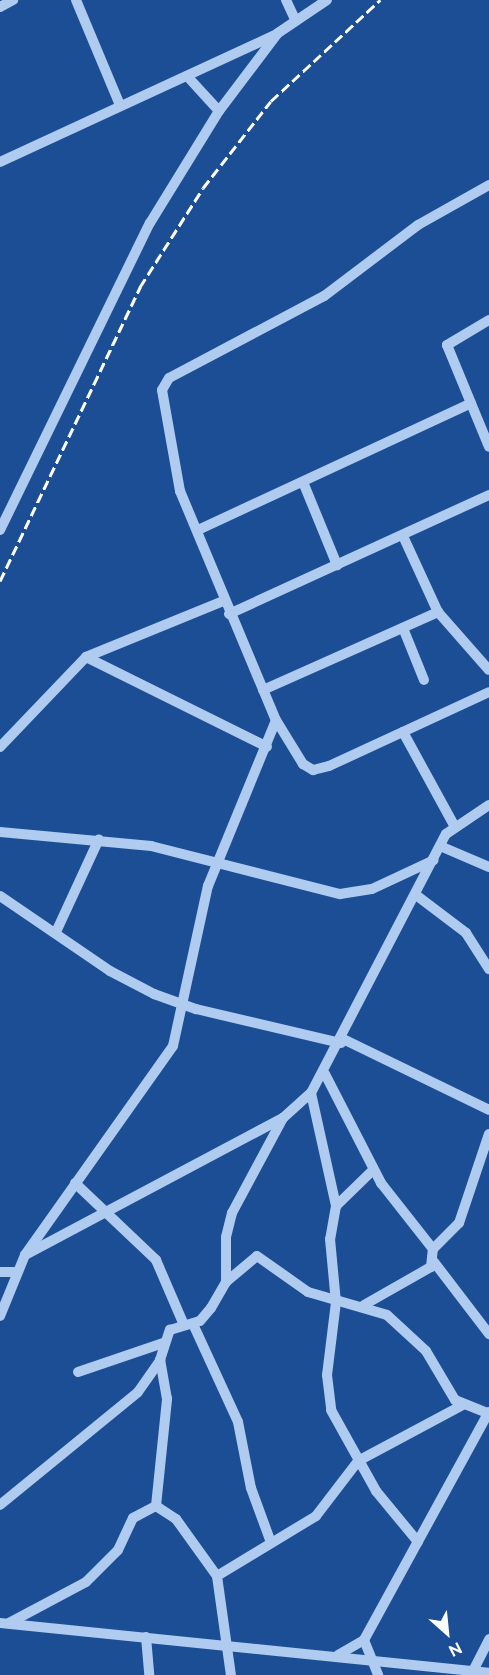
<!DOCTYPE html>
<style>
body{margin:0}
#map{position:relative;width:489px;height:1675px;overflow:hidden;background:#1c4e95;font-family:Raleway,sans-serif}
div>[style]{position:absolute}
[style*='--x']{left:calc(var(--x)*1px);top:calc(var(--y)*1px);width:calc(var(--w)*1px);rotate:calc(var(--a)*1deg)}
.minor>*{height:10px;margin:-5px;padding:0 5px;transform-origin:5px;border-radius:5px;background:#afcbef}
.rail>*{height:3px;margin-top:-1.5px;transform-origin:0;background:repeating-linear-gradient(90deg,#fff 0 10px,transparent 0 14.5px)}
span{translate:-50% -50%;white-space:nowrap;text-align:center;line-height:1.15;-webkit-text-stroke:5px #1c4e95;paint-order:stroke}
.north{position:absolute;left:417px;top:1603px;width:60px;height:60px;-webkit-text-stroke:4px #1c4e95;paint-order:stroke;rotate:153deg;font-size:16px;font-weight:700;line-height:24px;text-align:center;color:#fff}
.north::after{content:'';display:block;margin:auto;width:21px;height:27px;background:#fff;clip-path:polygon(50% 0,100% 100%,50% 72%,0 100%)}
</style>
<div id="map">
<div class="minor">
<i style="--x:76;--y:0;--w:114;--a:67.3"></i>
<i style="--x:286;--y:0;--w:23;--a:65"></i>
<i style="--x:0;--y:7;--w:15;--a:-28"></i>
<i style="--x:187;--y:76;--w:47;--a:47.6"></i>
<i style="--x:0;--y:162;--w:305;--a:-24.8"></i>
<i style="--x:489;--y:185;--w:81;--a:150.6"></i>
<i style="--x:418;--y:225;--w:118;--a:142.9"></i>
<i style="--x:324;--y:296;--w:175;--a:152.1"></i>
<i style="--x:169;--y:378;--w:14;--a:120"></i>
<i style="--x:162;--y:390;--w:103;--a:79.9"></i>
<i style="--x:180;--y:491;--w:248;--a:67.3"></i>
<i style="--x:276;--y:720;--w:52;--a:58.5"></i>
<i style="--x:303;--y:764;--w:12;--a:31"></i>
<i style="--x:313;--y:770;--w:16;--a:-14"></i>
<i style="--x:329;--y:766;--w:176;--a:-24.8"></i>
<i style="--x:489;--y:320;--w:49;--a:149.2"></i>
<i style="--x:447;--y:345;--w:110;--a:67.6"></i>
<i style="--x:303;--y:482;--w:90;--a:67.7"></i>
<i style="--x:0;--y:530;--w:342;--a:-64"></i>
<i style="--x:150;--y:223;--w:132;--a:-58.4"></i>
<i style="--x:219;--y:111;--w:98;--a:-52.9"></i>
<i style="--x:278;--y:33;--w:59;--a:-34"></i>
<i style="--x:198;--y:530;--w:301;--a:-24.9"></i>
<i style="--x:403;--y:536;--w:84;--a:65.3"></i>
<i style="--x:438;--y:612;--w:77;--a:48.7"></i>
<i style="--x:229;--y:614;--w:286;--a:-24.6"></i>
<i style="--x:403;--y:628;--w:56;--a:68"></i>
<i style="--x:86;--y:657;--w:202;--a:26.4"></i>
<i style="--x:263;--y:690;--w:192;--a:-24"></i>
<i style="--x:403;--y:732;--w:106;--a:61.3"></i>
<i style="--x:0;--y:747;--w:124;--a:-46.3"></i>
<i style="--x:86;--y:657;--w:148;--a:-22.2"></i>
<i style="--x:0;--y:832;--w:152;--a:5.3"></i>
<i style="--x:151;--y:846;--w:195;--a:14.3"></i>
<i style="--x:340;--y:894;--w:32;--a:-9"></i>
<i style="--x:372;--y:889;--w:68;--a:-25.1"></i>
<i style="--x:440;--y:846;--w:53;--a:23.2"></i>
<i style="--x:416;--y:895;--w:63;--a:37.2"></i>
<i style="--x:466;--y:933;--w:43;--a:57.4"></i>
<i style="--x:0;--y:896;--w:133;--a:34.3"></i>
<i style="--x:110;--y:971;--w:50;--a:27.6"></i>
<i style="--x:154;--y:994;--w:45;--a:19.7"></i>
<i style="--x:196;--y:1009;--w:149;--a:13.2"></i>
<i style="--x:56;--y:932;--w:102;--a:-65.2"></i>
<i style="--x:343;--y:1039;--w:162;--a:25.9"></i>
<i style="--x:325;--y:1074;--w:123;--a:62.8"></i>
<i style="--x:381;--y:1183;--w:84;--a:51.8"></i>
<i style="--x:311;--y:1093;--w:116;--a:77.5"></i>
<i style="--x:336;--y:1206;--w:34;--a:100"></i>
<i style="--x:330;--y:1239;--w:63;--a:84.6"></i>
<i style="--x:336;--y:1302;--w:74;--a:97"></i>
<i style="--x:327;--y:1375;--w:35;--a:83"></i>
<i style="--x:331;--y:1410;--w:93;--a:60.9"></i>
<i style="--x:376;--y:1491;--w:66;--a:50.5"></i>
<i style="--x:75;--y:1183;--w:112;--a:43.5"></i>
<i style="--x:156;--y:1260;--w:71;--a:66.7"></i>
<i style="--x:336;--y:1206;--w:52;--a:-44.2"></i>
<i style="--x:25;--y:1255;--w:256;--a:-54.7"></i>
<i style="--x:173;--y:1046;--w:164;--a:-77.7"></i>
<i style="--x:208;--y:886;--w:179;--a:-67.7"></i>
<i style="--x:434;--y:1262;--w:91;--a:52.6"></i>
<i style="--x:0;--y:1272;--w:16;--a:0"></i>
<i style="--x:226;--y:1282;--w:40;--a:-40"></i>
<i style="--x:257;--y:1256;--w:62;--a:35.2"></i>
<i style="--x:308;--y:1292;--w:82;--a:16.2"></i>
<i style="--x:387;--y:1315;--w:53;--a:42.7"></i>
<i style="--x:426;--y:1351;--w:57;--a:59.4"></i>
<i style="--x:455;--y:1400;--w:35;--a:22"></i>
<i style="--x:364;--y:1305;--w:77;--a:-29.6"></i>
<i style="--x:431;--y:1267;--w:18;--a:-84"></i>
<i style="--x:433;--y:1249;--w:37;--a:-45"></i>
<i style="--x:459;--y:1223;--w:94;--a:-71.4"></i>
<i style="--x:0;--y:1316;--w:66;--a:-67.7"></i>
<i style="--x:25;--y:1255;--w:292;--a:-28"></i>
<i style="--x:283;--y:1118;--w:38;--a:-42"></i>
<i style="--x:311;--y:1093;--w:292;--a:-62.5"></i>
<i style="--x:446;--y:834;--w:52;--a:-34"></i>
<i style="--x:193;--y:1324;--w:108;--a:65.3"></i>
<i style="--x:238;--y:1422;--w:67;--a:78.9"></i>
<i style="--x:251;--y:1488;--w:55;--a:69.9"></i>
<i style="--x:78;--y:1372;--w:90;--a:-18.8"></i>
<i style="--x:0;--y:1505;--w:178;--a:-39.3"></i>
<i style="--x:138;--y:1392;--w:39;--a:-55"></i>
<i style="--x:160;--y:1360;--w:32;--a:-72"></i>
<i style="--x:170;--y:1330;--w:31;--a:-17"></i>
<i style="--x:200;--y:1321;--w:17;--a:-50"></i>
<i style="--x:211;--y:1308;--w:30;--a:-60"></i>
<i style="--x:226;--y:1282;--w:45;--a:-90"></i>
<i style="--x:226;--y:1237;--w:25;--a:-76"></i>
<i style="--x:232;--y:1213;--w:108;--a:-61.8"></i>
<i style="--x:156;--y:1506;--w:108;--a:-84.1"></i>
<i style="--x:167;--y:1399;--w:40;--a:-100"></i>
<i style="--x:217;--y:1576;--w:116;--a:-31.2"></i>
<i style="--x:316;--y:1516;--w:69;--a:-52.6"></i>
<i style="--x:358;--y:1461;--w:119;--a:-28.1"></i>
<i style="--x:0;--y:1623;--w:492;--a:5.8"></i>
<i style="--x:9;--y:1623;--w:87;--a:-28"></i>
<i style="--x:86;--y:1582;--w:45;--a:-45"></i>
<i style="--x:118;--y:1550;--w:35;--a:-65"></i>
<i style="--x:133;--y:1518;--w:26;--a:-28"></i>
<i style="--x:156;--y:1506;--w:24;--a:33"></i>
<i style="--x:176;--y:1519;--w:70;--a:54.3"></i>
<i style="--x:217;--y:1576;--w:100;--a:82"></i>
<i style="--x:146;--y:1637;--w:38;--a:85"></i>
<i style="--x:364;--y:1640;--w:38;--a:68"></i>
<i style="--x:338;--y:1655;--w:30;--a:-30"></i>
<i style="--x:364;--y:1640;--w:260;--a:-61.3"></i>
<i style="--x:473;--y:1671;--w:36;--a:-63"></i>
</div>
<div class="rail">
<i style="--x:0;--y:581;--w:326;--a:-64.5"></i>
<i style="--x:140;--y:287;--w:117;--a:-57.5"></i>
<i style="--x:203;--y:188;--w:110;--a:-52"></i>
<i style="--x:271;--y:101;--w:149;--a:-42.8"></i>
</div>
<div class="north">N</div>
</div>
